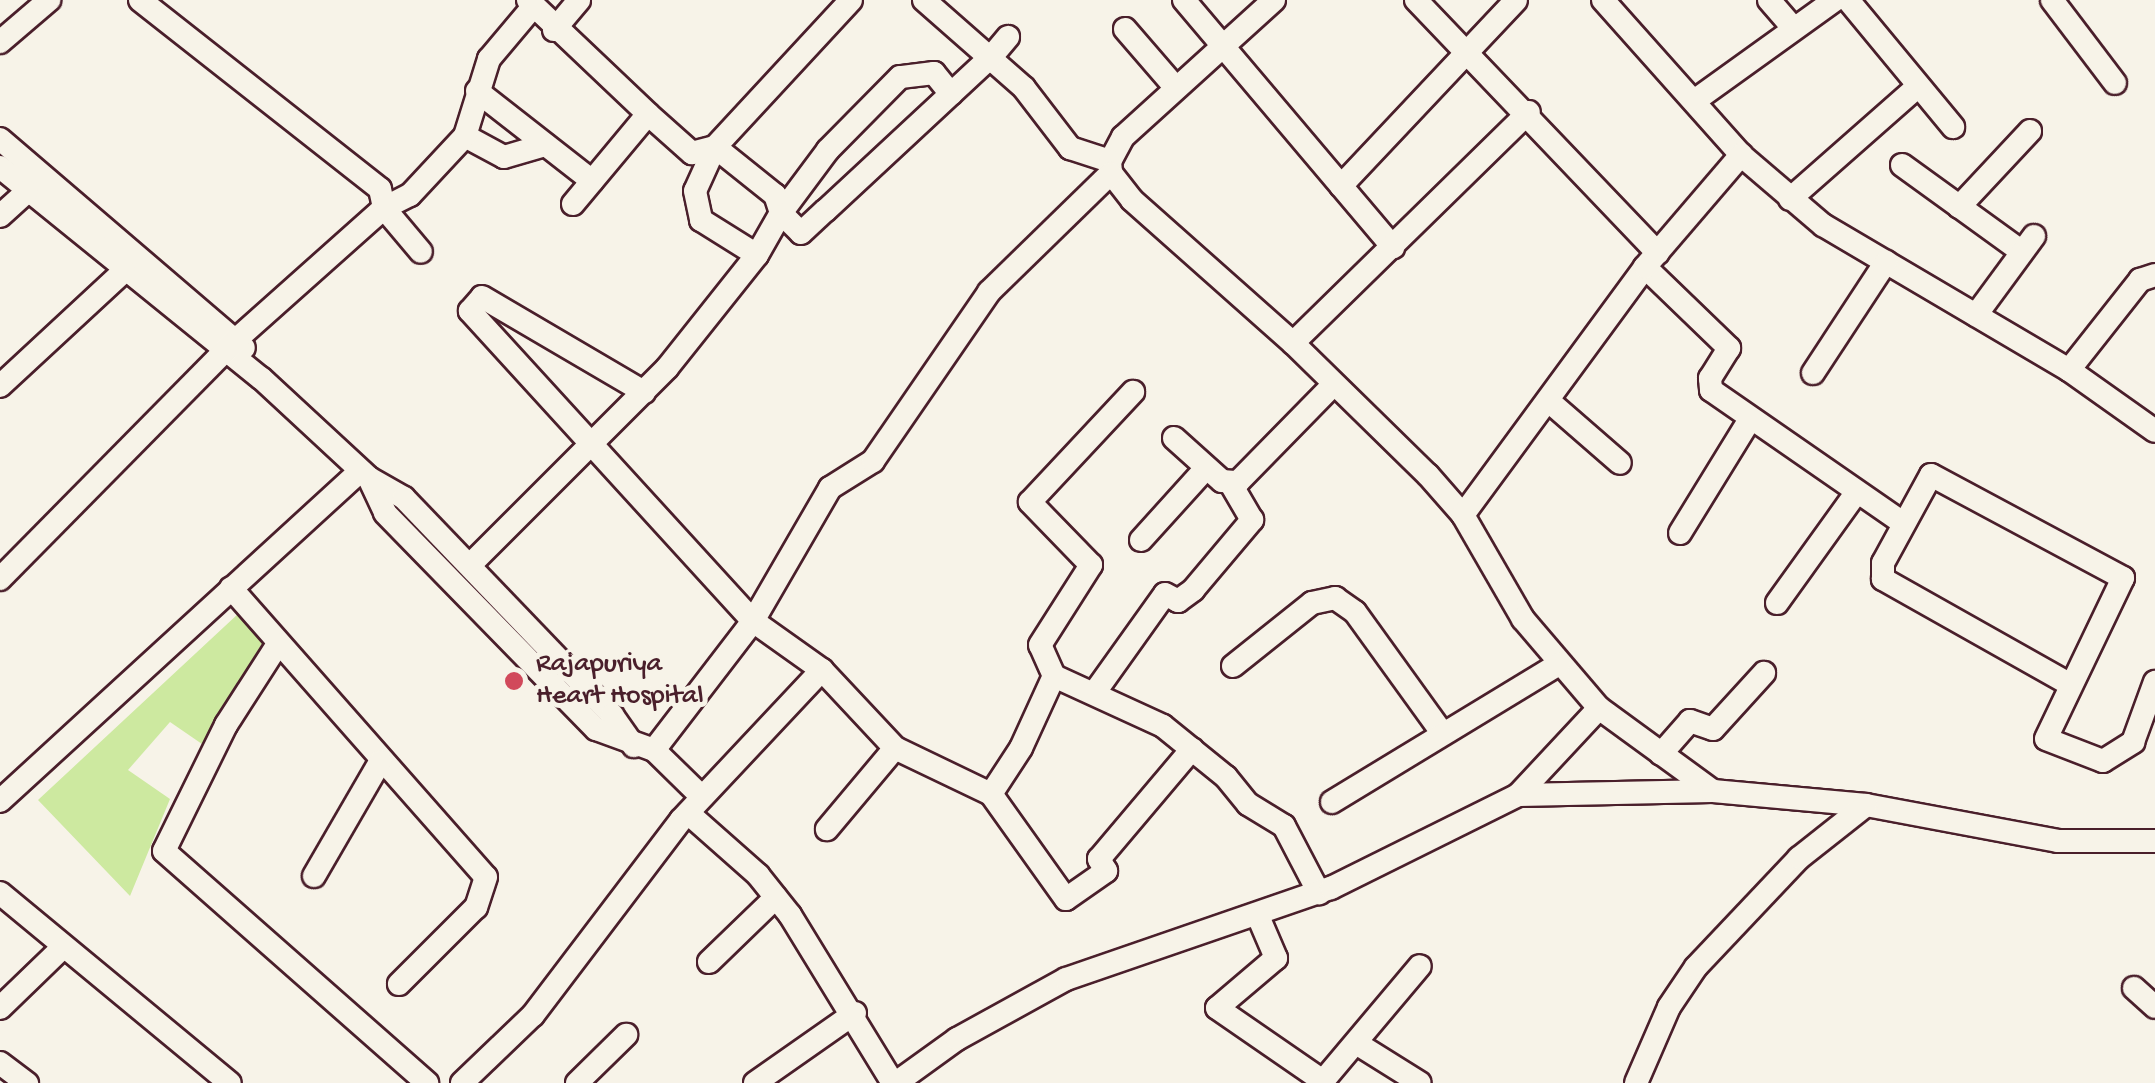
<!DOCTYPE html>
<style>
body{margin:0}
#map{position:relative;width:2155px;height:1083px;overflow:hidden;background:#f7f3e8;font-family:"Gochi Hand",sans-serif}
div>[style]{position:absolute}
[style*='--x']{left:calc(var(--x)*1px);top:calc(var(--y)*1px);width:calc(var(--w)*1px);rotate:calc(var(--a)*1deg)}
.green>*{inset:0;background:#cde9a0}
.roads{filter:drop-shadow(2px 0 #4a1f2b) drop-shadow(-2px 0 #4a1f2b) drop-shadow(0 2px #4a1f2b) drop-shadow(0 -2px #4a1f2b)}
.minor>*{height:22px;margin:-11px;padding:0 11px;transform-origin:11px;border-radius:11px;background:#f7f3e8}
.dots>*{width:28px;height:28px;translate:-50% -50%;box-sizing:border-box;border:5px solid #f7f3e8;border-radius:50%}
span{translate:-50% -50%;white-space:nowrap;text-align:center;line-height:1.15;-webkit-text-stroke:10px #f7f3e8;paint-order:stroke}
.poi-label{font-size:28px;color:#4a1f2b}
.left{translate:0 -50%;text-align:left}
</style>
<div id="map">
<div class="green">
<i style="clip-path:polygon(239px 613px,264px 640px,202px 744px,170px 722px,128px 770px,170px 799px,130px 896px,38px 800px)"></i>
</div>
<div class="roads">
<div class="minor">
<i style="--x:140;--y:0;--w:305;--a:38.2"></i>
<i style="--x:380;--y:189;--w:19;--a:78"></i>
<i style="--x:384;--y:208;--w:57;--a:49.9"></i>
<i style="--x:528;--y:0;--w:166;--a:43.5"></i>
<i style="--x:924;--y:0;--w:133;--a:41.3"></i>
<i style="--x:1024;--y:88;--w:76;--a:52.5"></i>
<i style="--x:1070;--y:148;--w:42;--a:18"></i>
<i style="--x:1184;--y:0;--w:324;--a:49.8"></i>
<i style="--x:1274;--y:0;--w:204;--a:137.8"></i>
<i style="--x:1123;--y:137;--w:27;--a:118"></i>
<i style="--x:1110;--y:161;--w:12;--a:85"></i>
<i style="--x:1111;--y:173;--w:34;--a:52"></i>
<i style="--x:1132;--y:200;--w:215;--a:41.6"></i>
<i style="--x:1293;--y:343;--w:189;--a:44.4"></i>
<i style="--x:1428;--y:475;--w:53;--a:48.8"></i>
<i style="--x:1463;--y:515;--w:120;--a:60"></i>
<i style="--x:1523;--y:619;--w:117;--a:49.5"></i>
<i style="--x:1416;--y:0;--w:350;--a:46.3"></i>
<i style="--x:1603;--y:0;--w:208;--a:48.3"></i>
<i style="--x:1741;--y:155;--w:108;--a:40.5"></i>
<i style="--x:1823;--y:225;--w:286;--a:30.5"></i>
<i style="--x:2069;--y:370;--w:105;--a:35.3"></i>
<i style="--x:1769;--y:0;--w:37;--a:49"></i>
<i style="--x:1848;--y:0;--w:165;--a:50.4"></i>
<i style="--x:2052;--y:0;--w:104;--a:52.8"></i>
<i style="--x:1125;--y:29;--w:78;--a:49.2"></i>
<i style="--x:554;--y:30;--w:39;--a:-50"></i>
<i style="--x:0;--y:42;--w:65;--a:-40.6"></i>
<i style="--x:477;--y:91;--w:146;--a:38"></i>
<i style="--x:951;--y:94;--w:27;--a:-129"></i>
<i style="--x:934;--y:73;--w:34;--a:173"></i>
<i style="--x:900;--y:77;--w:103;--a:134.6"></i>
<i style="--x:828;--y:150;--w:79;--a:126.7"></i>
<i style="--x:781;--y:213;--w:28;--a:45"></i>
<i style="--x:801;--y:233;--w:33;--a:-43"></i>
<i style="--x:825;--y:211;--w:228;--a:-42.9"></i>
<i style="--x:992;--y:56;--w:25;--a:-50"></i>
<i style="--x:1697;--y:99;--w:170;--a:-35.7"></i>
<i style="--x:465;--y:136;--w:44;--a:28.3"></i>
<i style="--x:504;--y:157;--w:43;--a:-16.3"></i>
<i style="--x:0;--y:139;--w:321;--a:40.6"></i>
<i style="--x:1902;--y:165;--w:148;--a:35.9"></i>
<i style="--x:0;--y:167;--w:336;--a:39"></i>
<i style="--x:261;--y:378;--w:147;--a:42.8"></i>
<i style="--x:369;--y:478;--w:40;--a:29.7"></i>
<i style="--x:404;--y:498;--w:301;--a:46.2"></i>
<i style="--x:612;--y:715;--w:38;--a:55"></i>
<i style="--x:1341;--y:186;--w:255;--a:-46.7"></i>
<i style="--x:1790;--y:199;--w:171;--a:-41.4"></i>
<i style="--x:573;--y:204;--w:117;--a:-50.2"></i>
<i style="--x:648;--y:114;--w:59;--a:41.6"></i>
<i style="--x:692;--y:153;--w:24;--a:-15"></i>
<i style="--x:715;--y:147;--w:200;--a:-47.2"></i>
<i style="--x:1959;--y:207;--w:104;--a:-46.9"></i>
<i style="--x:0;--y:216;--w:36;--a:-42"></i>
<i style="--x:1645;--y:267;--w:117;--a:44"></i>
<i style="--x:1729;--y:348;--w:36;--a:122"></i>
<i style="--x:1710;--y:378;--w:12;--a:85"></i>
<i style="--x:1711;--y:390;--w:234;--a:34.7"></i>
<i style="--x:1976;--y:315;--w:98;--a:-53.7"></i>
<i style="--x:1293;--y:343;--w:330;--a:-44.4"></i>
<i style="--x:2069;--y:370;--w:115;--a:-51.7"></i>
<i style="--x:2140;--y:280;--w:16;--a:-18"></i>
<i style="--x:1813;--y:373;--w:133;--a:-56.7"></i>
<i style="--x:0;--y:386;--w:169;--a:-42.8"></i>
<i style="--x:1551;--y:403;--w:91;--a:41"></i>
<i style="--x:1174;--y:438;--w:64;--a:41.9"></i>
<i style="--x:1222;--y:481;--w:16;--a:4"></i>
<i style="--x:1238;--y:482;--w:137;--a:-45.6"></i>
<i style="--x:369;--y:478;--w:38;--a:65"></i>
<i style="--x:385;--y:513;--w:302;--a:45.7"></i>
<i style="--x:596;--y:729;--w:62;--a:19.9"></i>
<i style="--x:654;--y:750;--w:163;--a:-52.5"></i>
<i style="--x:753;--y:621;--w:154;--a:-59.9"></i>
<i style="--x:830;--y:488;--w:51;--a:-32.1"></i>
<i style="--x:873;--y:461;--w:205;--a:-55.5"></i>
<i style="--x:989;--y:292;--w:170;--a:-44.3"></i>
<i style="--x:1463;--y:515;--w:308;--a:-53.7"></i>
<i style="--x:1645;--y:267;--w:148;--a:-49.4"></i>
<i style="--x:1680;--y:533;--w:134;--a:-58.4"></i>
<i style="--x:1141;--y:540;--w:97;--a:-47.9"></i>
<i style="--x:470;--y:565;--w:279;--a:-45"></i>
<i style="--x:667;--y:368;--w:144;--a:-51.5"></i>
<i style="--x:757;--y:255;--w:48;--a:-60.3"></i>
<i style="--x:781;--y:213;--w:19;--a:-108"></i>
<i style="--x:775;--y:195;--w:77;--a:-141.3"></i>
<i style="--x:715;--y:147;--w:48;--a:114.4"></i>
<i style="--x:695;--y:191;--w:30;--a:78"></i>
<i style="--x:701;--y:220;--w:66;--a:32"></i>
<i style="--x:0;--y:579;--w:339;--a:-45.4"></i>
<i style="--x:238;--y:338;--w:195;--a:-41.7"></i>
<i style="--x:384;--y:208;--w:29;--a:-27"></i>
<i style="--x:410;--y:195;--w:81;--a:-47"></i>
<i style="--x:465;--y:136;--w:81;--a:-72.7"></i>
<i style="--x:489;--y:59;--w:67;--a:-49.9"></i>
<i style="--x:231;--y:588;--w:385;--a:48.6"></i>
<i style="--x:486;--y:877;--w:32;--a:108"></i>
<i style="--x:476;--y:907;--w:109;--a:135"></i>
<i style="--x:1777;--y:603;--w:135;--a:-54.3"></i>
<i style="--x:278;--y:644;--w:96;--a:122.7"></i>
<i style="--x:226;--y:725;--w:140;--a:116.2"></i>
<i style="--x:164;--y:851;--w:351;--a:41.4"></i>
<i style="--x:1233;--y:666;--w:101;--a:-38.6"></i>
<i style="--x:1312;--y:603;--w:24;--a:-12"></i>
<i style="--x:1335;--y:598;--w:24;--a:35"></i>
<i style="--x:1355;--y:612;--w:150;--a:54.2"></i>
<i style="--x:822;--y:670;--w:107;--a:46.9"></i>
<i style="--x:895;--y:748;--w:106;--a:130"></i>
<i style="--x:1054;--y:676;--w:34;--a:-114"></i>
<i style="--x:1040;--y:645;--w:95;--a:-57.5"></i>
<i style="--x:1091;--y:565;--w:88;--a:-134.1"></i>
<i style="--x:1030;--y:502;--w:151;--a:-46.9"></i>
<i style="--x:2071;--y:685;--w:216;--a:-150.6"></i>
<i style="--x:1883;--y:579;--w:16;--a:-90"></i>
<i style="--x:1883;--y:563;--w:100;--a:-61.4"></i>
<i style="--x:1931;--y:475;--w:218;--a:28.2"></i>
<i style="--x:2123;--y:578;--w:178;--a:115.6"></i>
<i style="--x:2046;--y:739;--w:61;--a:21.1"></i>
<i style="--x:2103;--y:761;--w:36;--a:-32"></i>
<i style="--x:2133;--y:742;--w:64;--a:-69.9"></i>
<i style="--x:1095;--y:692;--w:120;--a:-54.5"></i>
<i style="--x:1165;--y:594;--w:15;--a:28"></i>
<i style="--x:1178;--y:601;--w:19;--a:-36"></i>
<i style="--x:1193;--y:590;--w:92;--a:-49.9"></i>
<i style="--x:1252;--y:520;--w:42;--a:-120.3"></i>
<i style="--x:895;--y:748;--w:106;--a:25.6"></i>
<i style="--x:991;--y:794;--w:55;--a:-56.9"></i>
<i style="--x:1021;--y:748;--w:79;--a:-65.4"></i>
<i style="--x:1054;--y:676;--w:120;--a:24.6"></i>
<i style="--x:1163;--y:726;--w:81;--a:39"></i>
<i style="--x:1226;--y:777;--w:35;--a:51"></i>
<i style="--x:1248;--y:804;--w:42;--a:31.4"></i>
<i style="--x:1284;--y:826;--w:76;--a:62.4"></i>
<i style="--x:654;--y:750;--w:67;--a:44.4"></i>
<i style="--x:1661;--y:754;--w:44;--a:-48.7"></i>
<i style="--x:1690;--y:721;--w:24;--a:19"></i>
<i style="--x:1713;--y:729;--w:76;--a:-47.7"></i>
<i style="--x:991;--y:794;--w:129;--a:54.5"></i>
<i style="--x:1066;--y:899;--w:49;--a:-35"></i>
<i style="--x:1106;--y:871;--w:14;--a:-120"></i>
<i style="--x:1099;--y:859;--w:144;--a:-49.8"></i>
<i style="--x:1518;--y:795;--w:195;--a:-1.2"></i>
<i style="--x:0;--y:801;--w:488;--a:-42.5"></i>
<i style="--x:1332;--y:802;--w:266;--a:-31.3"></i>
<i style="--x:688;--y:813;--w:94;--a:41.5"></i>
<i style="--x:758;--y:875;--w:51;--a:51.3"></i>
<i style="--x:790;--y:915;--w:197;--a:58.5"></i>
<i style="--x:314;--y:876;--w:132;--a:-59.9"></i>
<i style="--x:0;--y:893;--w:298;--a:39.6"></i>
<i style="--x:1258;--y:916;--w:46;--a:66.8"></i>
<i style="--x:1276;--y:958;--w:77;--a:139.7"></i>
<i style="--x:1217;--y:1008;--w:129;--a:34.6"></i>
<i style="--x:1323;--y:1081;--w:150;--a:-49.9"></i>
<i style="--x:709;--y:962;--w:93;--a:-44.1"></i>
<i style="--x:2134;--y:988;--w:28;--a:42"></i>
<i style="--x:0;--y:1008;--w:85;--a:-44"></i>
<i style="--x:1356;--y:1043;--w:75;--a:32"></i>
<i style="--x:0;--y:1063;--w:34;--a:37"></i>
<i style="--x:462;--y:1083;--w:98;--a:-43.8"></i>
<i style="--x:533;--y:1015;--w:245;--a:-52.8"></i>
<i style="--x:681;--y:820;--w:206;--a:-46.8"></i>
<i style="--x:822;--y:670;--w:85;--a:-144.6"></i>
<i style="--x:753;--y:621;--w:420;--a:-132.4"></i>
<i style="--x:470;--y:311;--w:18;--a:-49"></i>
<i style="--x:482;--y:297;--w:188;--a:30.4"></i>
<i style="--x:577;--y:1083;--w:69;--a:-44.4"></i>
<i style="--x:755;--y:1083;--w:122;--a:-35"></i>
<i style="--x:896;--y:1083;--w:75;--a:-35.8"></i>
<i style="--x:957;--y:1039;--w:124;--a:-28.8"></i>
<i style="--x:1066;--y:979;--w:280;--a:-19"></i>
<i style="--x:1331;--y:888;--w:209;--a:-26.4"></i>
<i style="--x:1518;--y:795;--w:119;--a:-47"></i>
<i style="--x:1599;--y:708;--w:141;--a:36.1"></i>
<i style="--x:1713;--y:791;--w:154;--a:5.2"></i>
<i style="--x:1866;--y:805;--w:195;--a:10.6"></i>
<i style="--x:2058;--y:841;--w:97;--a:0"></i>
<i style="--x:1636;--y:1083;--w:83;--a:-66.5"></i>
<i style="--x:1669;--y:1007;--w:48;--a:-56"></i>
<i style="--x:1696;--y:967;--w:150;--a:-46.6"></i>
<i style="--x:1799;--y:858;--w:85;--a:-38.3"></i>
</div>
</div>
<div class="dots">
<i style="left:514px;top:681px;background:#d1495b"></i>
</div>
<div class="poi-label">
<span class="left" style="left:536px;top:681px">Rajapuriya<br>Heart Hospital</span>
</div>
</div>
